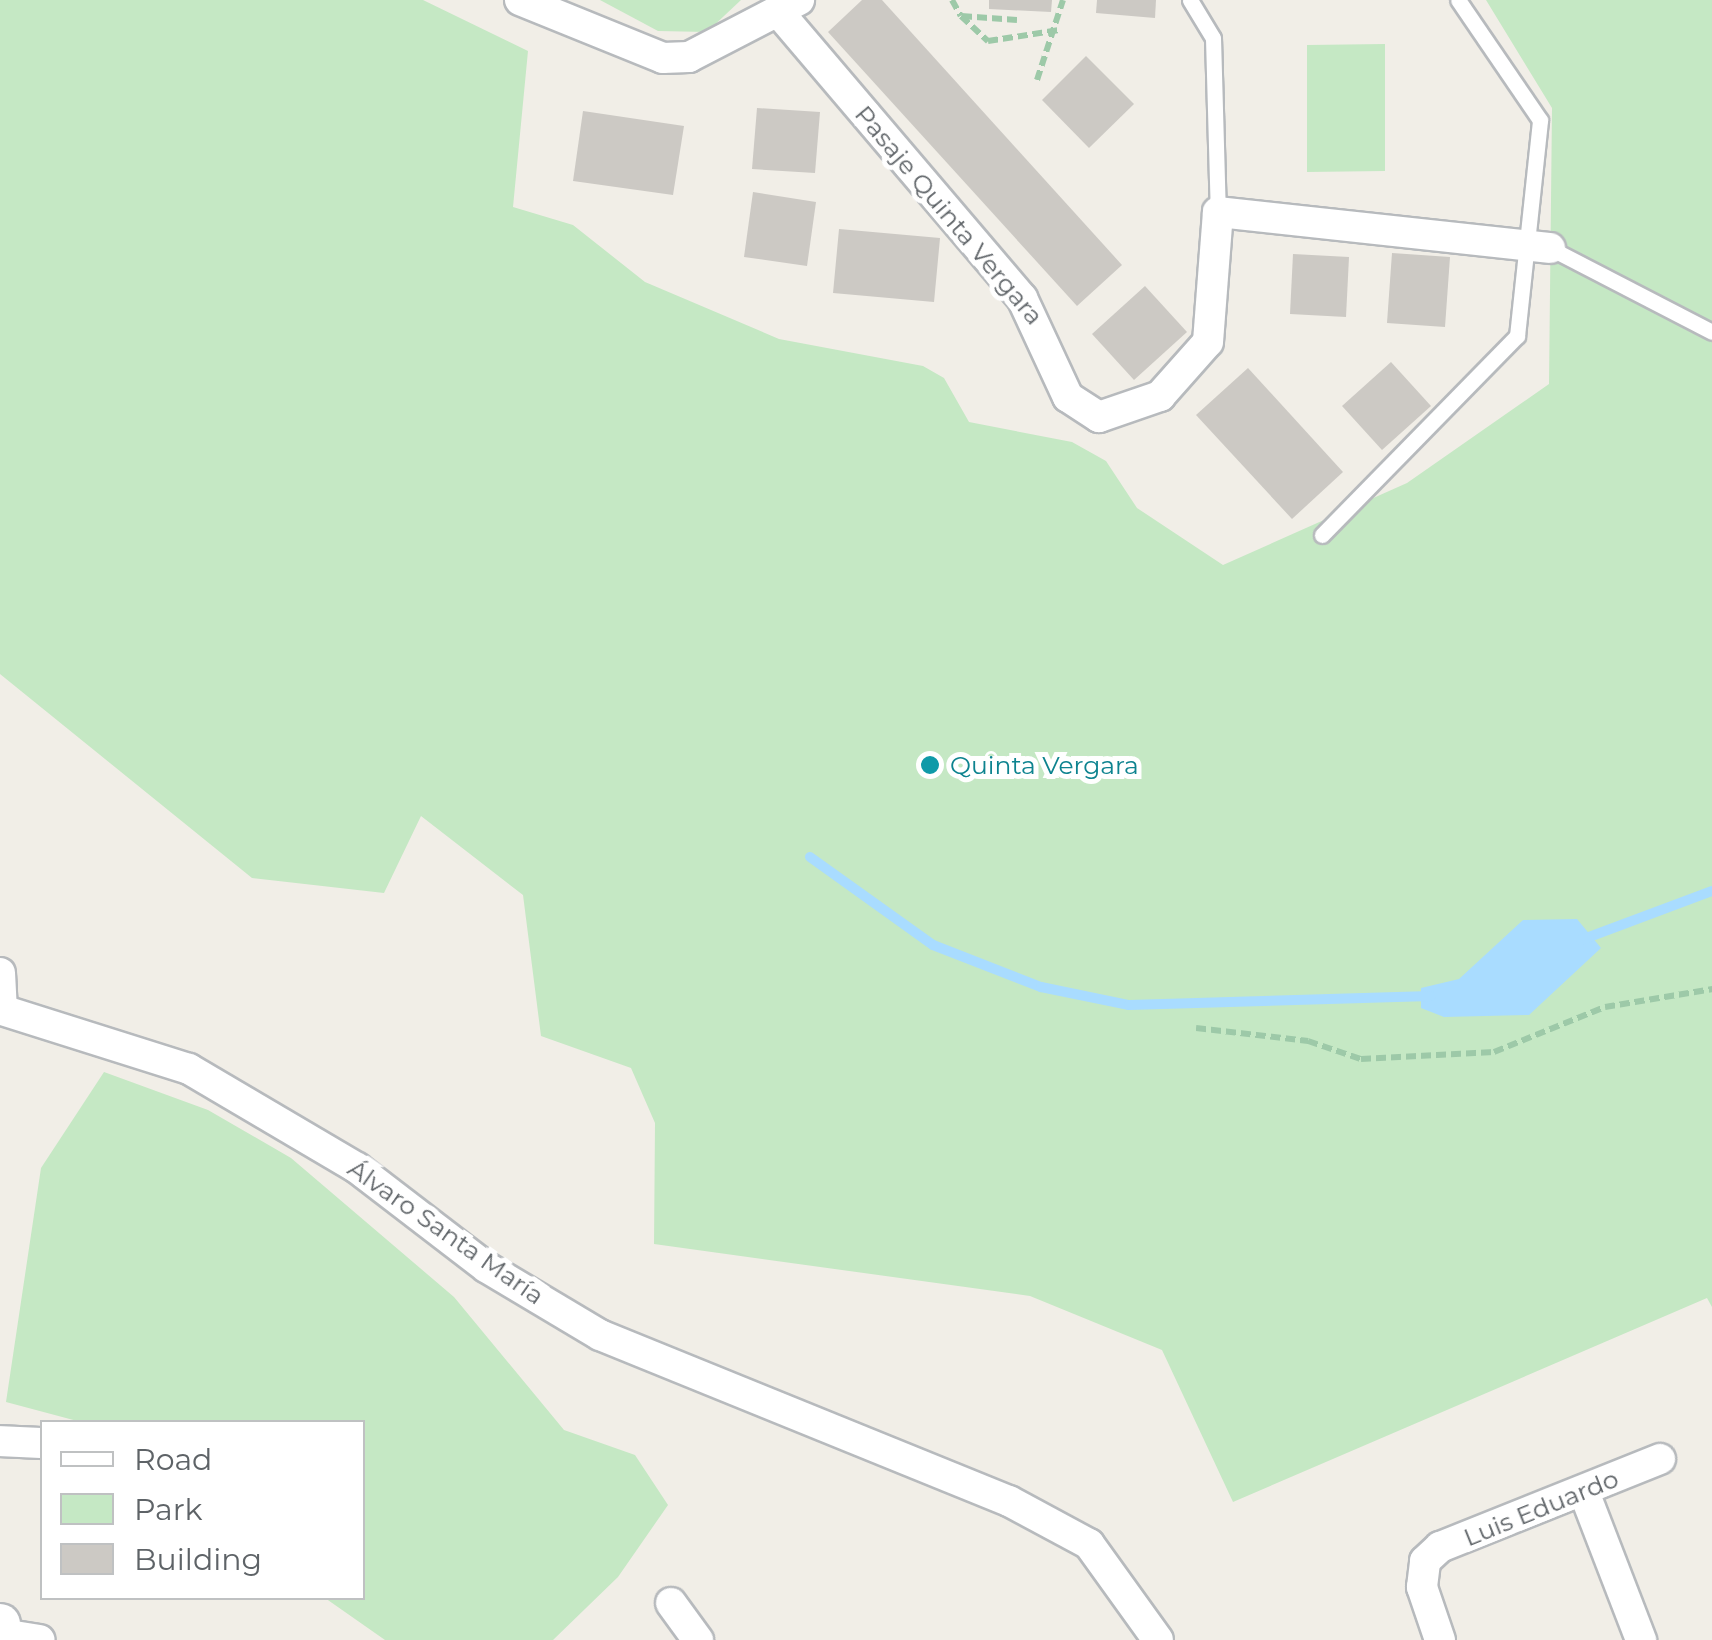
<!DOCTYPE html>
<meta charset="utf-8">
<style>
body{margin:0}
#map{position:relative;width:1712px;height:1640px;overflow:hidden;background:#f1eee7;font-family:Montserrat,sans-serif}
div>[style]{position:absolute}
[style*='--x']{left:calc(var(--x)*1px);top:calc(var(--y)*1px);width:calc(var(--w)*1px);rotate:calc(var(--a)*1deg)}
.green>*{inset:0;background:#c5e8c4}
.water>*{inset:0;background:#a9dcff}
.stream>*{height:10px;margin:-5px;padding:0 5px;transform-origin:5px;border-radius:5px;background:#a9dcff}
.building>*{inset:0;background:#ccc9c4}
.path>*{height:6px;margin-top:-3px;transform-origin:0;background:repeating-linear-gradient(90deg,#9dc9a8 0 10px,transparent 0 15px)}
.roads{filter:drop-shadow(2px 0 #b7babd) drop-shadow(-2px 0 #b7babd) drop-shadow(0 2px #b7babd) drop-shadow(0 -2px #b7babd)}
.lane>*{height:15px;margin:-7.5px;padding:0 7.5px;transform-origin:7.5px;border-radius:7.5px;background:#fff}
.street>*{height:30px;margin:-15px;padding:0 15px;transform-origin:15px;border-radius:15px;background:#fff}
.secondary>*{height:40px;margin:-20px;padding:0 20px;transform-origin:20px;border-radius:20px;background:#fff}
.dots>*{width:28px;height:28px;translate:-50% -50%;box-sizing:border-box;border:5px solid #fff;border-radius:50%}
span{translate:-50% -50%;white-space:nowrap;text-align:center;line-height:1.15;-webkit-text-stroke:10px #fff;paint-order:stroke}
.street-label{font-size:25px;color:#5e6367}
.culture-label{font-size:25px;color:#0d838f}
.left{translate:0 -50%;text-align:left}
.legend{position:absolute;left:40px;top:1420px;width:325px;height:180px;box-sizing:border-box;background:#fff;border:2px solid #bfc1c2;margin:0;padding:12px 18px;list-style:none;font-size:30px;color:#5e6367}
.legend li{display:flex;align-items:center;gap:20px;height:50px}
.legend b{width:50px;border:2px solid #bfc1c2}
</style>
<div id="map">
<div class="green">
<i style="clip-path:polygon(0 0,423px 0,528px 51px,513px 207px,573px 225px,645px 282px,779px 339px,923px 366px,944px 378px,969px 422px,1072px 442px,1106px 461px,1137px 508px,1223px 565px,1407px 483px,1549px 384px,1552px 108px,1486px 0,1712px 0,1712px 1307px,1707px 1298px,1233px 1502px,1162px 1350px,1030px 1296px,654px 1244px,655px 1123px,631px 1068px,541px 1036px,523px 895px,421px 816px,384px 893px,252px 878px,0 674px)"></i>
<i style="clip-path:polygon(600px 0,741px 0,707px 32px,658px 31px)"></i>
<i style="clip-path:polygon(1385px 44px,1385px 171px,1307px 172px,1307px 45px)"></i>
<i style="clip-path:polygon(104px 1072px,208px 1110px,291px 1158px,454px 1297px,564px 1430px,635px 1455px,668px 1505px,618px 1577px,553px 1640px,385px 1640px,325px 1598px,362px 1598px,362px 1422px,81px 1422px,6px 1402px,41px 1168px)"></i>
</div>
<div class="water">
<i style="clip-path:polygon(1577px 919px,1601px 948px,1529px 1015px,1444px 1017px,1421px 1008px,1421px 988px,1459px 979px,1523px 920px)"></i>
</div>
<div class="stream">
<i style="--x:810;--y:857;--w:151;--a:35.6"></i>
<i style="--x:933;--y:945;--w:116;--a:21.3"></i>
<i style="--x:1041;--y:987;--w:90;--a:11.6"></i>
<i style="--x:1129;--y:1005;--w:302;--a:-1.7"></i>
<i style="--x:1581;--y:940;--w:140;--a:-20.5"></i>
</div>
<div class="building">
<i style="clip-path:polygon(862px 0,882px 0,1122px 265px,1077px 306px,828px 32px)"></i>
<i style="clip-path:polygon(989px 0,1052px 0,1051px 12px,989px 9px)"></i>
<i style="clip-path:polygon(1097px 0,1156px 0,1155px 18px,1096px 13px)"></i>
<i style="clip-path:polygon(1086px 56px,1134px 104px,1089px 148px,1042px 100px)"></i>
<i style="clip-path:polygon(757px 108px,820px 112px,815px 173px,752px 169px)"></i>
<i style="clip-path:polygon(583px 111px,684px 126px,673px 195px,573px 181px)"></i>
<i style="clip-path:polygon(753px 192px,816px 202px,807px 266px,744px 257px)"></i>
<i style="clip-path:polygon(839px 229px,940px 238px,934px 302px,833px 293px)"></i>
<i style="clip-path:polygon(1392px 253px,1450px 257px,1445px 327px,1387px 323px)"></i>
<i style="clip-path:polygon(1293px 254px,1349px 257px,1346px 317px,1290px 314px)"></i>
<i style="clip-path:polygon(1145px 286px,1187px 332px,1134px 380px,1092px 334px)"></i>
<i style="clip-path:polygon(1391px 362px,1431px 406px,1382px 450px,1342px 406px)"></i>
<i style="clip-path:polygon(1248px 368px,1343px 472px,1292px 519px,1196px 415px)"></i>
</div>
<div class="path">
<i style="--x:952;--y:0;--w:18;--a:61"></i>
<i style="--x:1017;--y:20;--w:56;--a:-175.9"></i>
<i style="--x:961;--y:16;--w:37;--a:43"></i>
<i style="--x:988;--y:41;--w:72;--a:-8.8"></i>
<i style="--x:1037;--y:80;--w:84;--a:-72"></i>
<i style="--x:1196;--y:1028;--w:113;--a:6.6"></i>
<i style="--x:1308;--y:1041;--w:56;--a:18.8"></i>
<i style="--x:1361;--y:1059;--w:133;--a:-3"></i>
<i style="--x:1494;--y:1052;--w:120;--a:-22.1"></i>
<i style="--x:1605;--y:1007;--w:109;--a:-9.5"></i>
</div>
<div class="roads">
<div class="lane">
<i style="--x:1190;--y:0;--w:44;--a:58.8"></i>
<i style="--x:1213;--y:38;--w:174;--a:88.4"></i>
<i style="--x:1550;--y:248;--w:182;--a:27.4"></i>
<i style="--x:1322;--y:535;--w:279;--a:-45.6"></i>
<i style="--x:1517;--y:336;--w:217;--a:-83.9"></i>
<i style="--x:1540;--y:120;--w:145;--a:-124.3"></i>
</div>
<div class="street">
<i style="--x:520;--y:0;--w:154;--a:22.1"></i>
<i style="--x:663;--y:58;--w:26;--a:-2"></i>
<i style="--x:689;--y:57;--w:124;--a:-27.4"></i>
<i style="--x:781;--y:15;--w:372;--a:49.6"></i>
<i style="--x:1022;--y:298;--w:109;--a:65.1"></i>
<i style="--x:1068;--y:397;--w:37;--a:33"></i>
<i style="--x:1099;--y:417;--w:65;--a:-19"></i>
<i style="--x:1160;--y:396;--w:72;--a:-48.4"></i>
<i style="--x:1208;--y:342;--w:130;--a:-85.6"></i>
<i style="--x:1218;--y:212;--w:334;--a:6.2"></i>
<i style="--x:0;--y:973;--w:37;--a:87"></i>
<i style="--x:2;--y:1010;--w:196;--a:17.5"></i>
<i style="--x:189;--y:1069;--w:195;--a:30.5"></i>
<i style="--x:357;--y:1168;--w:163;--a:37.5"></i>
<i style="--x:486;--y:1267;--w:133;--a:30.8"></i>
<i style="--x:600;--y:1335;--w:441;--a:22.1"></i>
<i style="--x:1009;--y:1501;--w:91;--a:28.3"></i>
<i style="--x:1089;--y:1544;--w:118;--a:54.3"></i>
<i style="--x:0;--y:1441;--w:42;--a:2.7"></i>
<i style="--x:1584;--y:1492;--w:159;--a:68.9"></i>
<i style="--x:671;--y:1603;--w:46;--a:53.9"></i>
<i style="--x:2;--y:1634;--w:38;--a:9"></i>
<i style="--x:1440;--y:1640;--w:56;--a:-108.8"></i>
<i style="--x:1422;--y:1587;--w:26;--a:-83"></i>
<i style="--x:1425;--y:1561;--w:21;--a:-43"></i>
<i style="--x:1440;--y:1547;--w:237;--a:-21.8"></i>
</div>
<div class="secondary">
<i style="--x:0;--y:1624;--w:15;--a:90"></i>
</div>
</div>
<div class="dots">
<i style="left:930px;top:765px;background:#0f9aa8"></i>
</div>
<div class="street-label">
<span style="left:949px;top:215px;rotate:50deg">Pasaje Quinta Vergara</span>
<span style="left:446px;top:1232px;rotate:35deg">Álvaro Santa María</span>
<span style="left:1541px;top:1508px;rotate:-22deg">Luis Eduardo</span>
</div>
<div class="culture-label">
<span class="left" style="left:950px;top:765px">Quinta Vergara</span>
</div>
<ul class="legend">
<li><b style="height:12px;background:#fff"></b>Road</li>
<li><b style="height:28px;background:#c5e8c4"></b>Park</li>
<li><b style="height:28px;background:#ccc9c4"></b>Building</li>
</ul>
</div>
